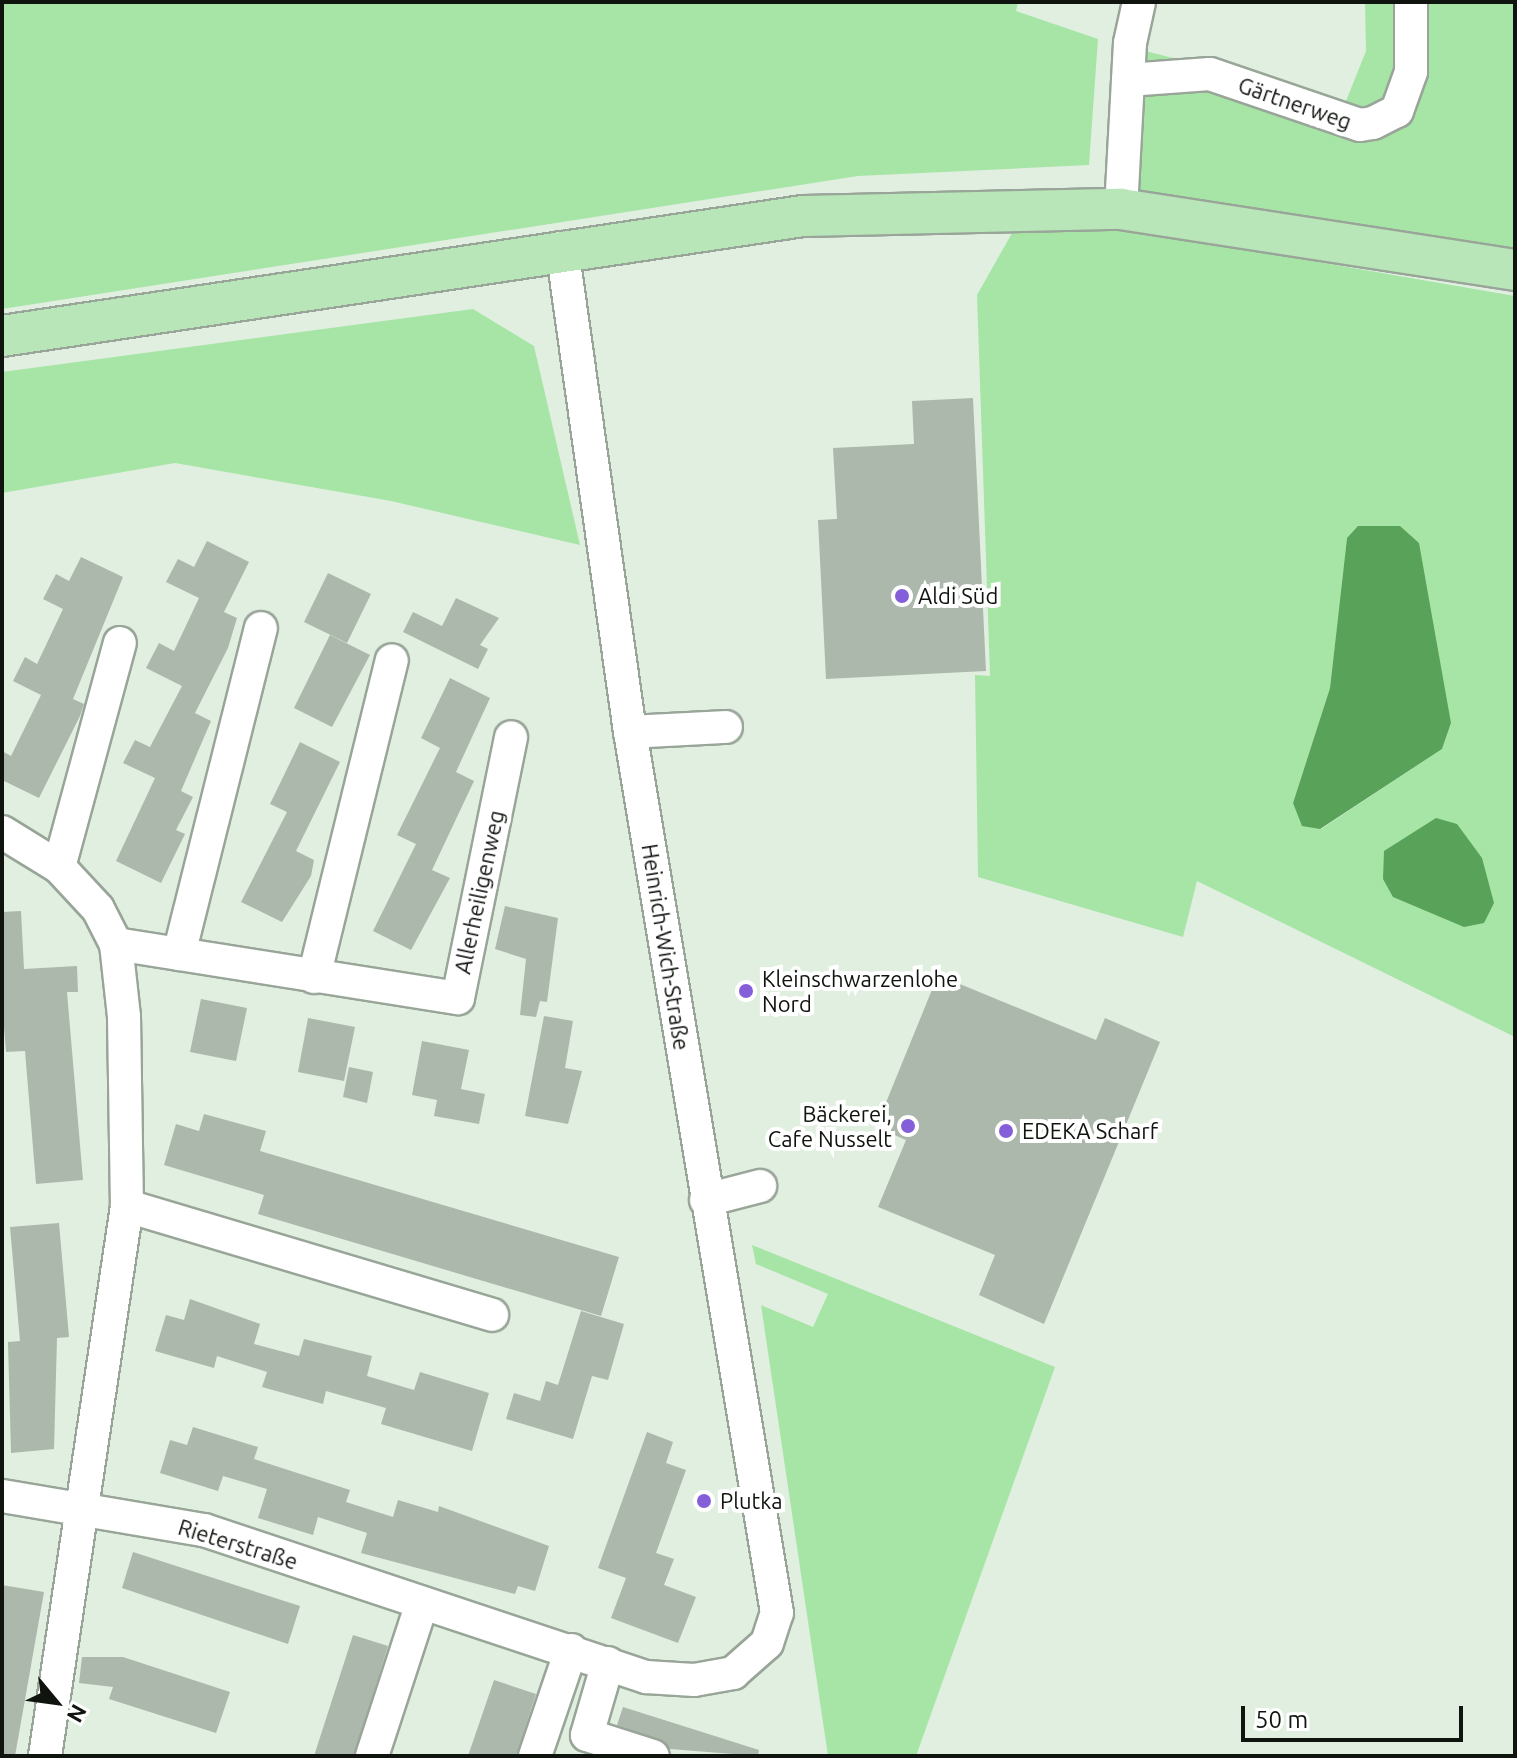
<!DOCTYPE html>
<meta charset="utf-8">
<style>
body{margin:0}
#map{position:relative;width:1517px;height:1758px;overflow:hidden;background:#e1efe1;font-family:Ubuntu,sans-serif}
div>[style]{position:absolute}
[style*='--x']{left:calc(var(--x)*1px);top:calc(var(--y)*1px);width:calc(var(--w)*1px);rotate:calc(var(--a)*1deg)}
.green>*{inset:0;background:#a7e5a6}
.water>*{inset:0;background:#58a259}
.building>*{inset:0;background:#abb8ab}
.roads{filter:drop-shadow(2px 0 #98a598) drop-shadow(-2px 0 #98a598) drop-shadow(0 2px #98a598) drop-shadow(0 -2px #98a598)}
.minor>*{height:32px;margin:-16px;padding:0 16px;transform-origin:16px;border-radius:16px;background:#fff}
.major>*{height:40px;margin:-20px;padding:0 20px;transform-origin:20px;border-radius:20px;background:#b9e6b8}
.dots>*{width:22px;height:22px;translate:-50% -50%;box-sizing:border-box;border:4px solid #fff;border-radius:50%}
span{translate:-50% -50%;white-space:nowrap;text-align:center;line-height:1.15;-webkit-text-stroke:8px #fff;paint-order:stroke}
.street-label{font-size:22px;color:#10140f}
.poi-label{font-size:22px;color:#10140f}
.left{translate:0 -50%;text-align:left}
.right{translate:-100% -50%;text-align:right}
.frame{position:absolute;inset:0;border:4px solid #10140f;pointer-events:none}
.north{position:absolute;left:16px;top:1662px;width:80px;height:80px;-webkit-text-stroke:6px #fff;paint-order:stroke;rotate:119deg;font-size:22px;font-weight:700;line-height:32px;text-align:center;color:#10140f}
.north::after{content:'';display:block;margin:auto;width:28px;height:36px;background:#10140f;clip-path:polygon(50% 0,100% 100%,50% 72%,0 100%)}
.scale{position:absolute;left:1241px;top:1706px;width:222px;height:36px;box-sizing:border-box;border:4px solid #10140f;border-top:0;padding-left:10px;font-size:24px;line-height:28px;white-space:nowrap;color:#10140f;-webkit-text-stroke:6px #fff;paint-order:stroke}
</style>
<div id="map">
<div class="green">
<i style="clip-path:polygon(2px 2px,1018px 2px,1016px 11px,1098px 39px,1089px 165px,858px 176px,2px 309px)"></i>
<i style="clip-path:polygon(1365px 2px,1515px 2px,1515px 248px,1134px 193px,1141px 50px,1346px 101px,1366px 51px)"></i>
<i style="clip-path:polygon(evenodd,1016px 226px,1110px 226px,1515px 296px,1515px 1037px,1197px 881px,1183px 937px,978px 877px,975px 675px,990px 676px,977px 295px,1016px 226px,1347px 538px,1451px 723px,1442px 749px,1321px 829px,1293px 803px,1330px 688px,1347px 538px)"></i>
<i style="clip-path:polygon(473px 309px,534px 346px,580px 545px,391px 501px,175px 463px,2px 493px,2px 372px)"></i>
<i style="clip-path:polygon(752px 1245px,1055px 1367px,916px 1756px,828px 1756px,761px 1305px,813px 1327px,828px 1294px,756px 1264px)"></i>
</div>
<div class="water">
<i style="clip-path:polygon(1358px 526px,1400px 526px,1419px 543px,1451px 723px,1442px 749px,1320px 829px,1302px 826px,1293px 803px,1330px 688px,1347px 538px)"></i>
<i style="clip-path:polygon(1436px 818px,1457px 824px,1482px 858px,1494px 903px,1484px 923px,1464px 927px,1393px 897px,1383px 879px,1384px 851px)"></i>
</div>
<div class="building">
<i style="clip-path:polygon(973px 398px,986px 671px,826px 679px,818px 520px,837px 519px,833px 448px,914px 444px,912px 401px)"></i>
<i style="clip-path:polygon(207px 541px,249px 562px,224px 612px,237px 618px,228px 648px,195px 713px,211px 721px,181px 791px,193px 797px,176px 830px,185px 834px,161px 883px,116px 861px,155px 778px,123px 763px,135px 740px,150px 747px,182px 686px,146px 668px,159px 643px,174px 651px,199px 598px,166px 582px,178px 559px,194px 567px)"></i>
<i style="clip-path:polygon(81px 557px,123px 577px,73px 699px,84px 704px,80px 716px,39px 798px,2px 780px,2px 751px,11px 756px,41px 695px,13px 681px,25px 657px,37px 664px,63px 609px,43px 599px,56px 574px,69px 581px)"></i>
<i style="clip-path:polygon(328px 573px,371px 594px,347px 643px,304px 622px)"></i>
<i style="clip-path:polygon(456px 598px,499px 618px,480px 645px,488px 649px,478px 669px,403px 632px,413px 612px,442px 626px)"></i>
<i style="clip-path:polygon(330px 635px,370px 655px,332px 727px,294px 708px)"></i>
<i style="clip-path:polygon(450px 678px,490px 698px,456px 772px,474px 781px,432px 870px,450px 878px,411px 950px,373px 931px,416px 844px,397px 835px,440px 748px,421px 738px)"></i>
<i style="clip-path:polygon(300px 742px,340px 762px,296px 851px,314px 860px,311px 876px,282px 922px,241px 902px,287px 812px,270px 804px)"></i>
<i style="clip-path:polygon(505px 906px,558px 918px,547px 1002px,540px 1001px,536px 1017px,520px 1015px,526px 959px,495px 949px)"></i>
<i style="clip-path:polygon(21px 911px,24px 969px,77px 966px,78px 992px,67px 992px,83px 1180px,36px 1184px,25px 1051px,6px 1052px,2px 1002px,2px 912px)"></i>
<i style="clip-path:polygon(938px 975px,1096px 1040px,1105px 1018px,1160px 1042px,1044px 1324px,979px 1295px,995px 1255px,878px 1207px,906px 1140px,876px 1127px)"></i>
<i style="clip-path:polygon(201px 999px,247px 1008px,236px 1061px,190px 1052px)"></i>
<i style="clip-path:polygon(544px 1016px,573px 1021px,565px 1068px,582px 1071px,568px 1124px,525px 1116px)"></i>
<i style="clip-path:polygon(308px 1018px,355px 1027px,344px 1081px,298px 1072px)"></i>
<i style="clip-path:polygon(422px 1041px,469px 1050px,461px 1089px,485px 1094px,479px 1124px,434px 1116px,437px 1100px,412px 1095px)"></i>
<i style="clip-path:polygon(349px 1067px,373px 1072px,367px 1103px,343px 1097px)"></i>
<i style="clip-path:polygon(204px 1114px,266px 1131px,260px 1151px,619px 1257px,601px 1316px,258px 1214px,264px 1195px,164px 1165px,176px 1124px,199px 1131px)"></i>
<i style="clip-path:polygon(59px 1223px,69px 1337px,57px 1338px,54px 1449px,11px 1453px,8px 1342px,20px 1341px,10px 1227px)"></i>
<i style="clip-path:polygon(190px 1299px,260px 1324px,254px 1344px,299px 1356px,304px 1339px,372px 1356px,367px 1376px,414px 1390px,420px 1372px,489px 1393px,472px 1451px,381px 1424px,386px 1408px,326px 1391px,323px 1404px,262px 1387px,267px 1372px,217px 1356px,214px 1368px,155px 1351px,166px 1315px,184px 1320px)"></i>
<i style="clip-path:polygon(581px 1311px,624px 1324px,608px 1380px,592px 1376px,573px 1439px,506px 1419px,514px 1393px,540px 1401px,546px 1381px,558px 1385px)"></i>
<i style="clip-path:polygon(193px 1427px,258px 1447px,254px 1459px,350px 1490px,346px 1502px,393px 1517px,398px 1500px,438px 1512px,439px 1506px,549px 1546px,535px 1591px,518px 1586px,515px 1594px,361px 1553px,367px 1533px,318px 1517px,313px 1535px,258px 1518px,267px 1489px,223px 1476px,218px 1491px,160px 1473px,170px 1440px,187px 1445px)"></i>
<i style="clip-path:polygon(647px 1432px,673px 1442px,666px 1463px,686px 1470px,656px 1553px,674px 1559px,664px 1585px,696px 1597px,678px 1643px,611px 1618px,626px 1578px,598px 1568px)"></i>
<i style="clip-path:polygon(133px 1552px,300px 1606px,288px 1644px,122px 1588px)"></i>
<i style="clip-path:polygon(2px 1585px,44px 1592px,15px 1756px,2px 1756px)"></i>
<i style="clip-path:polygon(353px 1635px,388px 1646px,354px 1756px,314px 1756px)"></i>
<i style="clip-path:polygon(82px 1657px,123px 1657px,230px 1692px,216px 1733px,109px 1699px,113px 1687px,79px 1683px)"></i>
<i style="clip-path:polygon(494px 1680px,536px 1694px,516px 1756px,468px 1756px)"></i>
<i style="clip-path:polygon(623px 1707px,759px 1750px,758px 1756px,670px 1749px,617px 1725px)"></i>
</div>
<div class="roads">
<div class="minor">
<i style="--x:1128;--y:80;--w:82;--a:-4.2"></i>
<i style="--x:1210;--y:74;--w:158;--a:18.8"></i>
<i style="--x:1360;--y:125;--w:13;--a:-9"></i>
<i style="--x:1373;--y:123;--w:27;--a:-27"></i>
<i style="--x:1397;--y:111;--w:41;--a:-70.3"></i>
<i style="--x:1411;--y:72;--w:70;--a:-90"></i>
<i style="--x:1121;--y:209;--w:166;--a:-86.9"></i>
<i style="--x:1130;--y:43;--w:42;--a:-77.6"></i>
<i style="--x:630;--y:732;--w:96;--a:-3"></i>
<i style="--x:2;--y:832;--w:67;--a:31.6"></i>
<i style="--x:59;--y:867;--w:57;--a:47.1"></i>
<i style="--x:98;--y:909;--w:39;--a:63"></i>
<i style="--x:116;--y:944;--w:73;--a:83.7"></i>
<i style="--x:124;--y:1017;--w:189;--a:89.1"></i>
<i style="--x:127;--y:1206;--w:556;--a:98.48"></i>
<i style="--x:59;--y:867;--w:232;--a:-74.8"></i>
<i style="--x:116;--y:944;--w:346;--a:9"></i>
<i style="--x:458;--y:998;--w:266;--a:-78.5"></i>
<i style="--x:179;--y:954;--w:336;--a:-75.9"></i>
<i style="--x:314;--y:977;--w:326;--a:-76.2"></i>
<i style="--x:706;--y:1200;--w:56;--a:-14.5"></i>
<i style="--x:127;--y:1206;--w:381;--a:16.6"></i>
<i style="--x:2;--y:1496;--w:205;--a:9.6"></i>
<i style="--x:204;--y:1530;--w:466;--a:18.4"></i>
<i style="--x:646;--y:1677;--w:48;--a:3.6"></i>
<i style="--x:694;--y:1680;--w:40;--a:-10"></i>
<i style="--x:733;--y:1673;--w:45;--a:-41.4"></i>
<i style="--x:767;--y:1643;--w:32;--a:-72"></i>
<i style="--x:777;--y:1613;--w:893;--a:-99.47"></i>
<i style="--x:630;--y:732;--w:489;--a:-98"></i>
<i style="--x:608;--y:1663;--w:75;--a:106.3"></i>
<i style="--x:587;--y:1735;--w:69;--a:17.7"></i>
<i style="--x:372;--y:1756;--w:161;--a:-71.9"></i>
<i style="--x:535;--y:1756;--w:112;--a:-71.2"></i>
</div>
<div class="major">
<i style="--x:2;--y:336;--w:810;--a:-8.52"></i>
<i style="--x:803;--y:216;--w:318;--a:-1.3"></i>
<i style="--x:1121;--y:209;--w:399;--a:8.8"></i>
</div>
</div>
<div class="dots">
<i style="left:902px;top:596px;background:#845fd9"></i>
<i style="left:746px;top:991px;background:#845fd9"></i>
<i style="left:908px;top:1126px;background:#845fd9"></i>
<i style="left:1006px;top:1131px;background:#845fd9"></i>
<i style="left:704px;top:1501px;background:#845fd9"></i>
</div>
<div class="street-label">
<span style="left:1295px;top:103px;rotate:19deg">Gärtnerweg</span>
<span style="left:479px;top:892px;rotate:-78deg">Allerheiligenweg</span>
<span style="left:666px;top:947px;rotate:81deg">Heinrich-Wich-Straße</span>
<span style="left:238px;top:1544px;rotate:17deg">Rieterstraße</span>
</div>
<div class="poi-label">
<span class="left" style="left:918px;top:596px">Aldi Süd</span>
<span class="left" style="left:762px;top:991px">Kleinschwarzenlohe<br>Nord</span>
<span class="right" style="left:892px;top:1126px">Bäckerei,<br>Cafe Nusselt</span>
<span class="left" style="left:1022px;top:1131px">EDEKA Scharf</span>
<span class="left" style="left:720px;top:1501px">Plutka</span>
</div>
<div class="frame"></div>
<div class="north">N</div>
<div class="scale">50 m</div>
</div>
